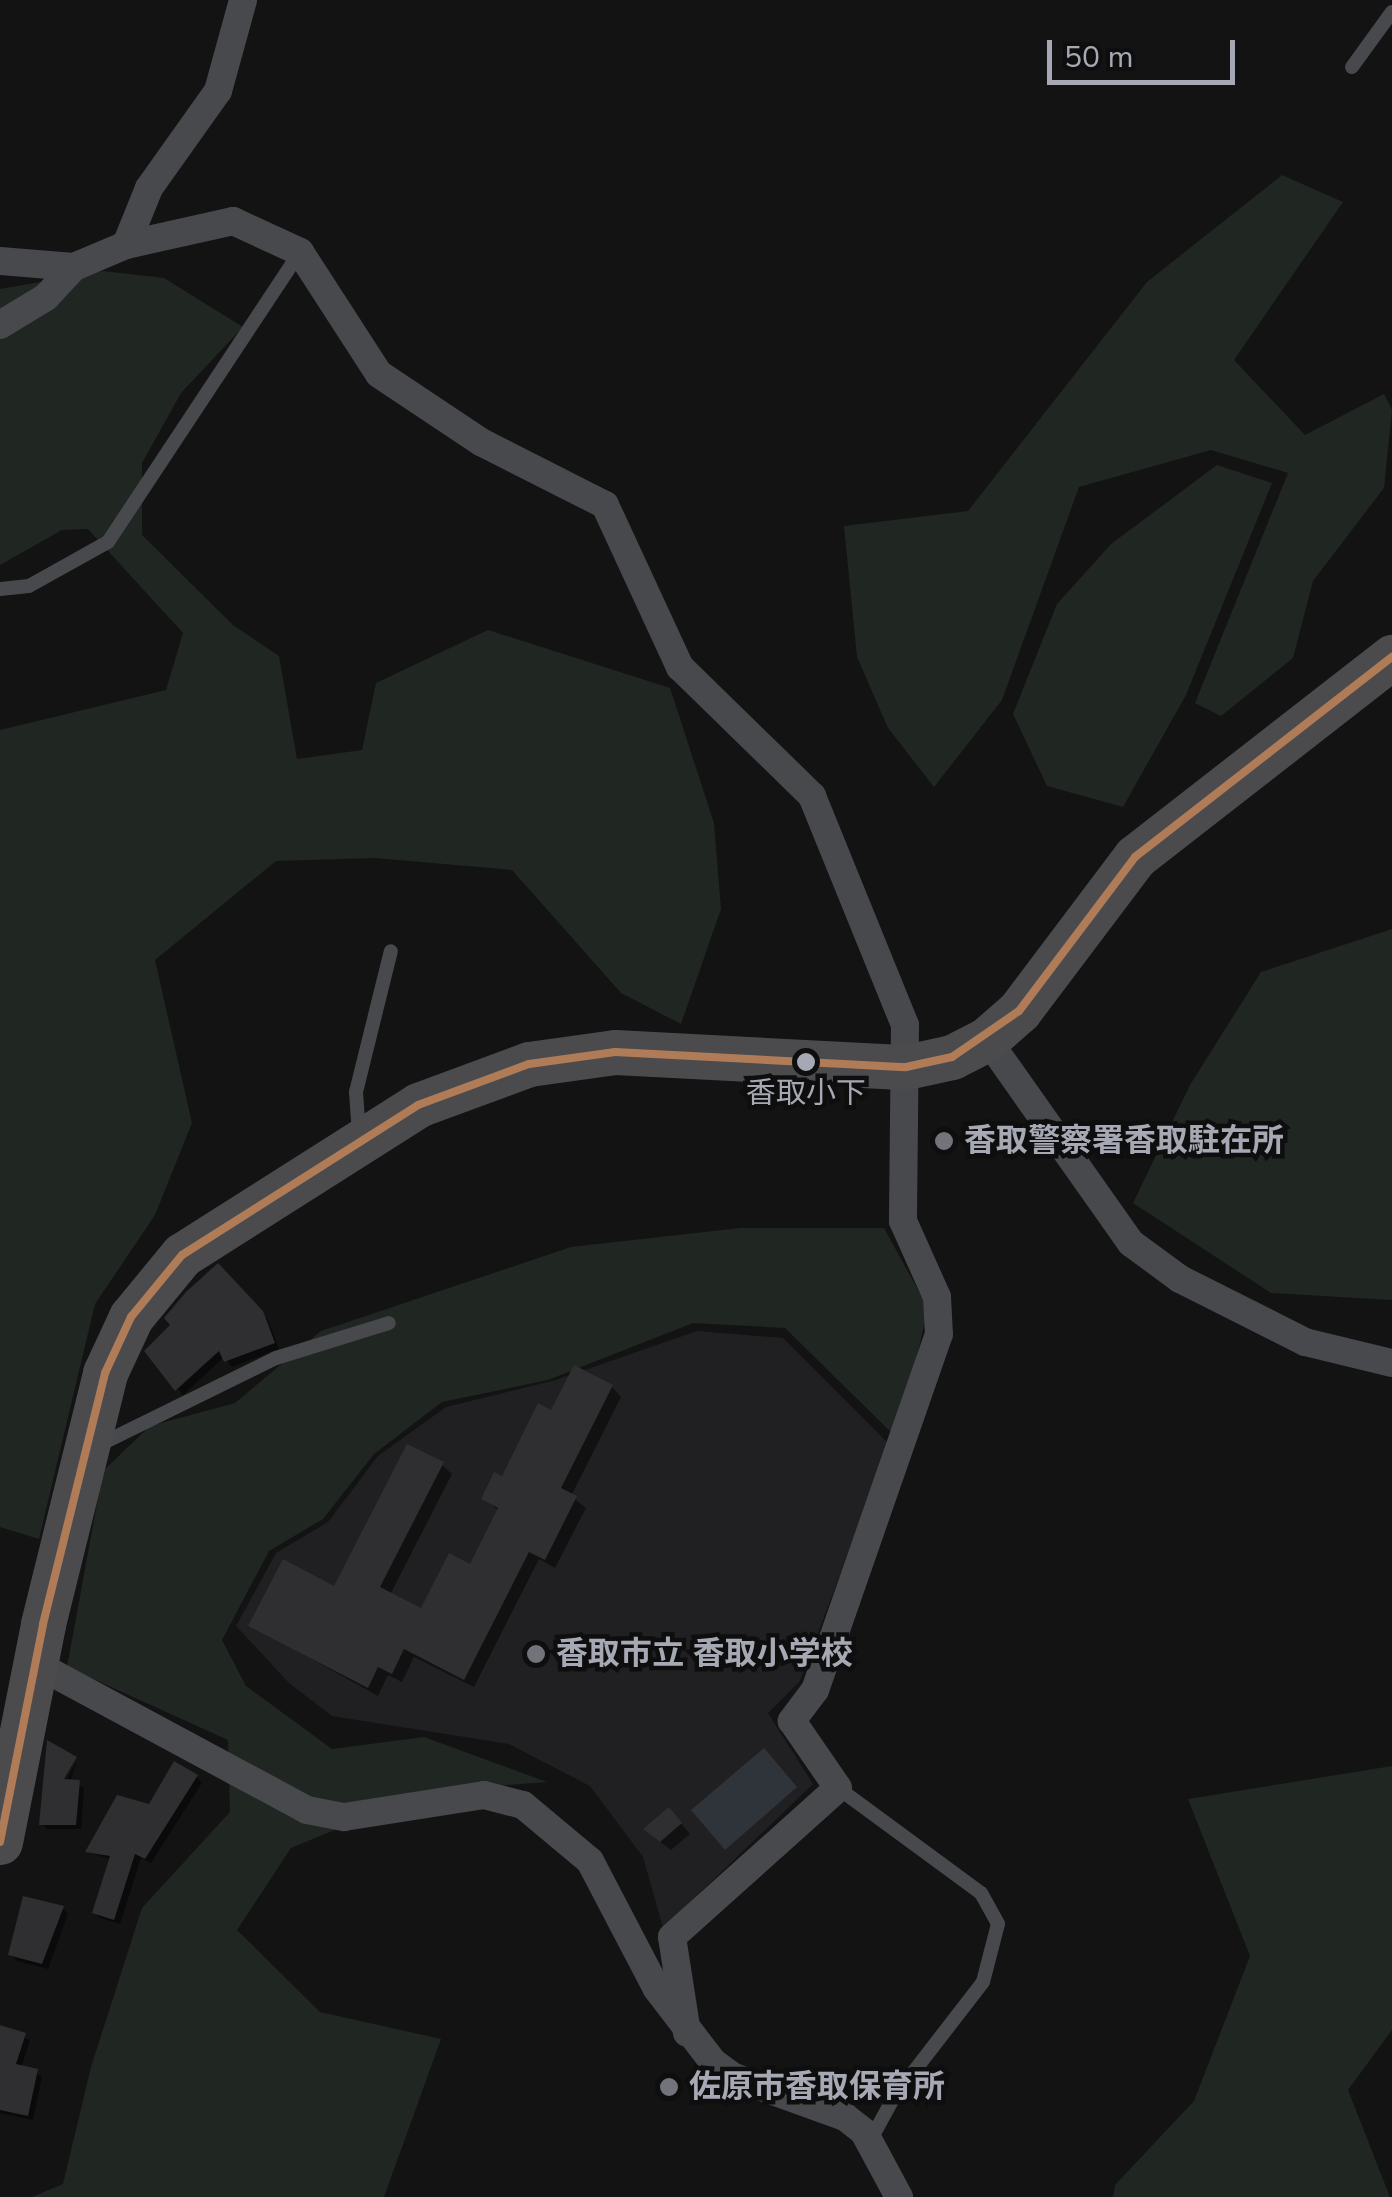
<!DOCTYPE html>
<meta charset="utf-8">
<style>
body{margin:0}
#map{position:relative;width:1392px;height:2197px;overflow:hidden;background:#131314;font-family:"Nunito Sans","Noto Sans JP",sans-serif}
div>[style]{position:absolute}
[style*='--x']{left:calc(var(--x)*1px);top:calc(var(--y)*1px);width:calc(var(--w)*1px);rotate:calc(var(--a)*1deg)}
.built>*{inset:0;background:#202022}
.green>*{inset:0;background:#202622}
.water>*{inset:0;background:#2f343b}
.shadow>*{inset:0;background:#0007}
.building>*{inset:0;background:#2f2f31}
.service>*{height:14px;margin:-7px;padding:0 7px;transform-origin:7px;border-radius:7px;background:#48494c}
.minor>*{height:28px;margin:-14px;padding:0 14px;transform-origin:14px;border-radius:14px;background:#48494c}
.primary>*{height:45px;margin:-22.5px;padding:0 22.5px;transform-origin:22.5px;border-radius:22.5px;background:#4b4b4e}
.bus-1>*{height:8px;margin:-4px;padding:0 4px;transform-origin:4px;border-radius:4px;background:#b07c57}
.dots>*{width:28px;height:28px;translate:-50% -50%;box-sizing:border-box;border:5px solid #0e0e0f;border-radius:50%}
span{translate:-50% -50%;white-space:nowrap;text-align:center;line-height:1.15;-webkit-text-stroke:9px #0e0e0f;paint-order:stroke}
.bus-label{font-size:30px;color:#a6a8b3}
.poi-label{font-size:32px;color:#a6a8b3;font-weight:700}
.left{translate:0 -50%;text-align:left}
.scale{position:absolute;left:1047px;top:40px;width:188px;height:45px;box-sizing:border-box;border:5px solid #a6a8b3;border-top:0;padding-left:12px;font-size:30px;line-height:35px;white-space:nowrap;color:#a6a8b3;-webkit-text-stroke:8px #0e0e0f;paint-order:stroke}
</style>
<div id="map">
<div class="built">
<i style="clip-path:polygon(697px 1331px,783px 1338px,889px 1444px,800px 1681px,768px 1713px,813px 1784px,663px 1928px,643px 1857px,590px 1786px,509px 1744px,332px 1716px,289px 1683px,236px 1626px,276px 1553px,328px 1522px,378px 1456px,446px 1407px,556px 1380px)"></i>
</div>
<div class="green">
<i style="clip-path:polygon(1282px 175px,1343px 202px,1234px 360px,1305px 435px,1384px 394px,1392px 410px,1384px 488px,1313px 581px,1293px 658px,1221px 716px,1195px 703px,1288px 473px,1211px 450px,1079px 487px,1002px 700px,934px 787px,888px 728px,857px 657px,844px 526px,968px 511px,1147px 282px)"></i>
<i style="clip-path:polygon(103px 271px,164px 278px,243px 327px,181px 393px,142px 463px,142px 535px,233px 625px,279px 656px,297px 759px,362px 750px,376px 683px,488px 630px,670px 688px,714px 823px,721px 909px,681px 1024px,621px 993px,512px 870px,375px 858px,276px 861px,155px 960px,192px 1123px,155px 1215px,95px 1304px,39px 1539px,0 1527px,0 730px,166px 690px,183px 633px,88px 529px,62px 530px,0 565px,0 289px)"></i>
<i style="clip-path:polygon(1217px 465px,1272px 483px,1186px 695px,1123px 807px,1047px 786px,1013px 714px,1057px 604px,1111px 544px)"></i>
<i style="clip-path:polygon(1392px 929px,1392px 1300px,1271px 1293px,1133px 1203px,1190px 1085px,1261px 972px)"></i>
<i style="clip-path:polygon(740px 1228px,884px 1228px,928px 1308px,898px 1439px,785px 1328px,693px 1323px,548px 1380px,442px 1402px,374px 1454px,323px 1519px,269px 1551px,222px 1640px,246px 1686px,332px 1749px,424px 1737px,547px 1782px,429px 1791px,291px 1848px,237px 1930px,320px 2012px,441px 2039px,384px 2197px,32px 2197px,63px 2184px,91px 2067px,142px 1908px,230px 1812px,228px 1740px,67px 1667px,103px 1471px,150px 1426px,235px 1403px,321px 1331px,571px 1247px)"></i>
<i style="clip-path:polygon(1392px 1766px,1392px 2030px,1348px 2090px,1390px 2197px,1113px 2197px,1115px 2185px,1194px 2101px,1250px 1956px,1188px 1799px)"></i>
</div>
<div class="water">
<i style="clip-path:polygon(764px 1748px,797px 1787px,725px 1850px,691px 1810px)"></i>
</div>
<div class="shadow">
<i style="clip-path:polygon(218px 1267px,268px 1320px,279px 1349px,232px 1367px,224px 1357px,183px 1395px,148px 1351px)"></i>
<i style="clip-path:polygon(612px 1387px,621px 1397px,571px 1496px,586px 1508px,555px 1568px,539px 1559px,474px 1687px,414px 1657px,402px 1682px,388px 1675px,378px 1696px,251px 1625px,336px 1589px,442px 1465px,452px 1474px,390px 1595px,422px 1612px,471px 1567px,499px 1511px,484px 1498px,552px 1413px)"></i>
<i style="clip-path:polygon(77px 1761px,70px 1782px,84px 1788px,81px 1829px,47px 1829px,42px 1824px)"></i>
<i style="clip-path:polygon(197px 1777px,202px 1783px,151px 1863px,141px 1858px,120px 1924px,100px 1918px,94px 1912px,112px 1860px,88px 1852px)"></i>
<i style="clip-path:polygon(678px 1820px,690px 1834px,671px 1850px,655px 1838px)"></i>
<i style="clip-path:polygon(62px 1908px,68px 1914px,48px 1969px,17px 1961px,11px 1955px)"></i>
<i style="clip-path:polygon(0 2027px,30px 2040px,21px 2068px,42px 2076px,33px 2120px,0 2113px)"></i>
</div>
<div class="building">
<i style="clip-path:polygon(218px 1263px,263px 1311px,275px 1343px,224px 1362px,219px 1351px,175px 1391px,144px 1351px,170px 1325px,164px 1318px,186px 1292px)"></i>
<i style="clip-path:polygon(574px 1365px,613px 1385px,561px 1488px,577px 1496px,545px 1560px,529px 1552px,464px 1680px,404px 1649px,392px 1674px,378px 1667px,368px 1688px,248px 1626px,283px 1559px,334px 1586px,407px 1444px,444px 1462px,380px 1587px,421px 1608px,449px 1553px,470px 1564px,498px 1508px,481px 1499px,494px 1472px,502px 1476px,538px 1403px,551px 1410px)"></i>
<i style="clip-path:polygon(47px 1740px,77px 1757px,64px 1779px,80px 1780px,76px 1825px,39px 1825px)"></i>
<i style="clip-path:polygon(174px 1761px,198px 1775px,145px 1859px,135px 1854px,114px 1920px,92px 1913px,110px 1856px,85px 1852px,117px 1795px,149px 1804px)"></i>
<i style="clip-path:polygon(669px 1807px,682px 1823px,660px 1842px,643px 1829px)"></i>
<i style="clip-path:polygon(23px 1896px,64px 1906px,42px 1964px,8px 1955px)"></i>
<i style="clip-path:polygon(0 2025px,26px 2033px,16px 2064px,38px 2069px,28px 2116px,0 2110px)"></i>
</div>
<div class="service">
<i style="--x:1352;--y:67;--w:68;--a:-54"></i>
<i style="--x:0;--y:589;--w:29;--a:-6"></i>
<i style="--x:29;--y:586;--w:90;--a:-29.1"></i>
<i style="--x:108;--y:542;--w:348;--a:-56.5"></i>
<i style="--x:359;--y:1134;--w:42;--a:-94.1"></i>
<i style="--x:356;--y:1092;--w:145;--a:-76.1"></i>
<i style="--x:99;--y:1445;--w:197;--a:-26.2"></i>
<i style="--x:276;--y:1358;--w:118;--a:-17.2"></i>
<i style="--x:838;--y:1788;--w:177;--a:36.3"></i>
<i style="--x:981;--y:1893;--w:35;--a:61"></i>
<i style="--x:998;--y:1924;--w:60;--a:104.5"></i>
<i style="--x:983;--y:1982;--w:145;--a:127.7"></i>
<i style="--x:894;--y:2097;--w:50;--a:118.6"></i>
</div>
<div class="minor">
<i style="--x:126;--y:245;--w:61;--a:-68"></i>
<i style="--x:149;--y:188;--w:119;--a:-54.6"></i>
<i style="--x:218;--y:91;--w:94;--a:-74.6"></i>
<i style="--x:0;--y:261;--w:74;--a:4.6"></i>
<i style="--x:0;--y:325;--w:54;--a:-31.3"></i>
<i style="--x:46;--y:297;--w:41;--a:-47"></i>
<i style="--x:74;--y:267;--w:56;--a:-22.9"></i>
<i style="--x:126;--y:245;--w:110;--a:-12.6"></i>
<i style="--x:233;--y:221;--w:74;--a:24.8"></i>
<i style="--x:300;--y:252;--w:145;--a:57.1"></i>
<i style="--x:379;--y:374;--w:123;--a:33.7"></i>
<i style="--x:481;--y:442;--w:139;--a:26.9"></i>
<i style="--x:605;--y:505;--w:179;--a:65.2"></i>
<i style="--x:680;--y:667;--w:185;--a:44.3"></i>
<i style="--x:812;--y:796;--w:247;--a:67.9"></i>
<i style="--x:905;--y:1025;--w:196;--a:90.6"></i>
<i style="--x:903;--y:1221;--w:83;--a:65.9"></i>
<i style="--x:937;--y:1297;--w:37;--a:87"></i>
<i style="--x:939;--y:1334;--w:377;--a:109.2"></i>
<i style="--x:815;--y:1690;--w:39;--a:127"></i>
<i style="--x:792;--y:1721;--w:81;--a:55.5"></i>
<i style="--x:838;--y:1788;--w:223;--a:138.1"></i>
<i style="--x:672;--y:1937;--w:97;--a:81.1"></i>
<i style="--x:987;--y:1039;--w:250;--a:54.8"></i>
<i style="--x:1131;--y:1243;--w:61;--a:36.3"></i>
<i style="--x:1180;--y:1279;--w:140;--a:26.7"></i>
<i style="--x:1305;--y:1342;--w:89;--a:13.6"></i>
<i style="--x:34;--y:1663;--w:310;--a:28.3"></i>
<i style="--x:307;--y:1810;--w:38;--a:11"></i>
<i style="--x:344;--y:1817;--w:142;--a:-8.9"></i>
<i style="--x:484;--y:1795;--w:40;--a:14.4"></i>
<i style="--x:523;--y:1805;--w:87;--a:39.9"></i>
<i style="--x:590;--y:1861;--w:144;--a:62.4"></i>
<i style="--x:657;--y:1989;--w:92;--a:52.5"></i>
<i style="--x:713;--y:2062;--w:26;--a:36"></i>
<i style="--x:734;--y:2077;--w:118;--a:19.8"></i>
<i style="--x:845;--y:2117;--w:24;--a:38"></i>
<i style="--x:864;--y:2132;--w:74;--a:61.7"></i>
</div>
<div class="primary">
<i style="--x:0;--y:1842;--w:222;--a:-78.8"></i>
<i style="--x:43;--y:1624;--w:259;--a:-76.1"></i>
<i style="--x:105;--y:1373;--w:62;--a:-65.1"></i>
<i style="--x:131;--y:1317;--w:80;--a:-50.6"></i>
<i style="--x:182;--y:1255;--w:280;--a:-32.4"></i>
<i style="--x:418;--y:1105;--w:118;--a:-20.3"></i>
<i style="--x:529;--y:1064;--w:87;--a:-7.9"></i>
<i style="--x:615;--y:1052;--w:291;--a:3"></i>
<i style="--x:906;--y:1067;--w:47;--a:-12.3"></i>
<i style="--x:952;--y:1057;--w:39;--a:-27"></i>
<i style="--x:987;--y:1039;--w:43;--a:-41.2"></i>
<i style="--x:1019;--y:1011;--w:193;--a:-53"></i>
<i style="--x:1135;--y:857;--w:326;--a:-37.9"></i>
</div>
<div class="bus-1">
<i style="--x:0;--y:1842;--w:222;--a:-78.8"></i>
<i style="--x:43;--y:1624;--w:259;--a:-76.1"></i>
<i style="--x:105;--y:1373;--w:62;--a:-65.1"></i>
<i style="--x:131;--y:1317;--w:80;--a:-50.6"></i>
<i style="--x:182;--y:1255;--w:280;--a:-32.4"></i>
<i style="--x:418;--y:1105;--w:118;--a:-20.3"></i>
<i style="--x:529;--y:1064;--w:87;--a:-7.9"></i>
<i style="--x:615;--y:1052;--w:291;--a:3"></i>
<i style="--x:906;--y:1067;--w:47;--a:-12.3"></i>
<i style="--x:952;--y:1057;--w:81;--a:-34.5"></i>
<i style="--x:1019;--y:1011;--w:193;--a:-53"></i>
<i style="--x:1135;--y:857;--w:326;--a:-37.9"></i>
</div>
<div class="dots">
<i style="left:806px;top:1062px;background:#a6a8b3"></i>
<i style="left:944px;top:1141px;background:#73747b"></i>
<i style="left:536px;top:1654px;background:#73747b"></i>
<i style="left:669px;top:2087px;background:#73747b"></i>
</div>
<div class="bus-label">
<span style="left:806px;top:1094px">香取小下</span>
</div>
<div class="poi-label">
<span class="left" style="left:964px;top:1141px">香取警察署香取駐在所</span>
<span class="left" style="left:556px;top:1654px">香取市立 香取小学校</span>
<span class="left" style="left:689px;top:2087px">佐原市香取保育所</span>
</div>
<div class="scale">50 m</div>
</div>
